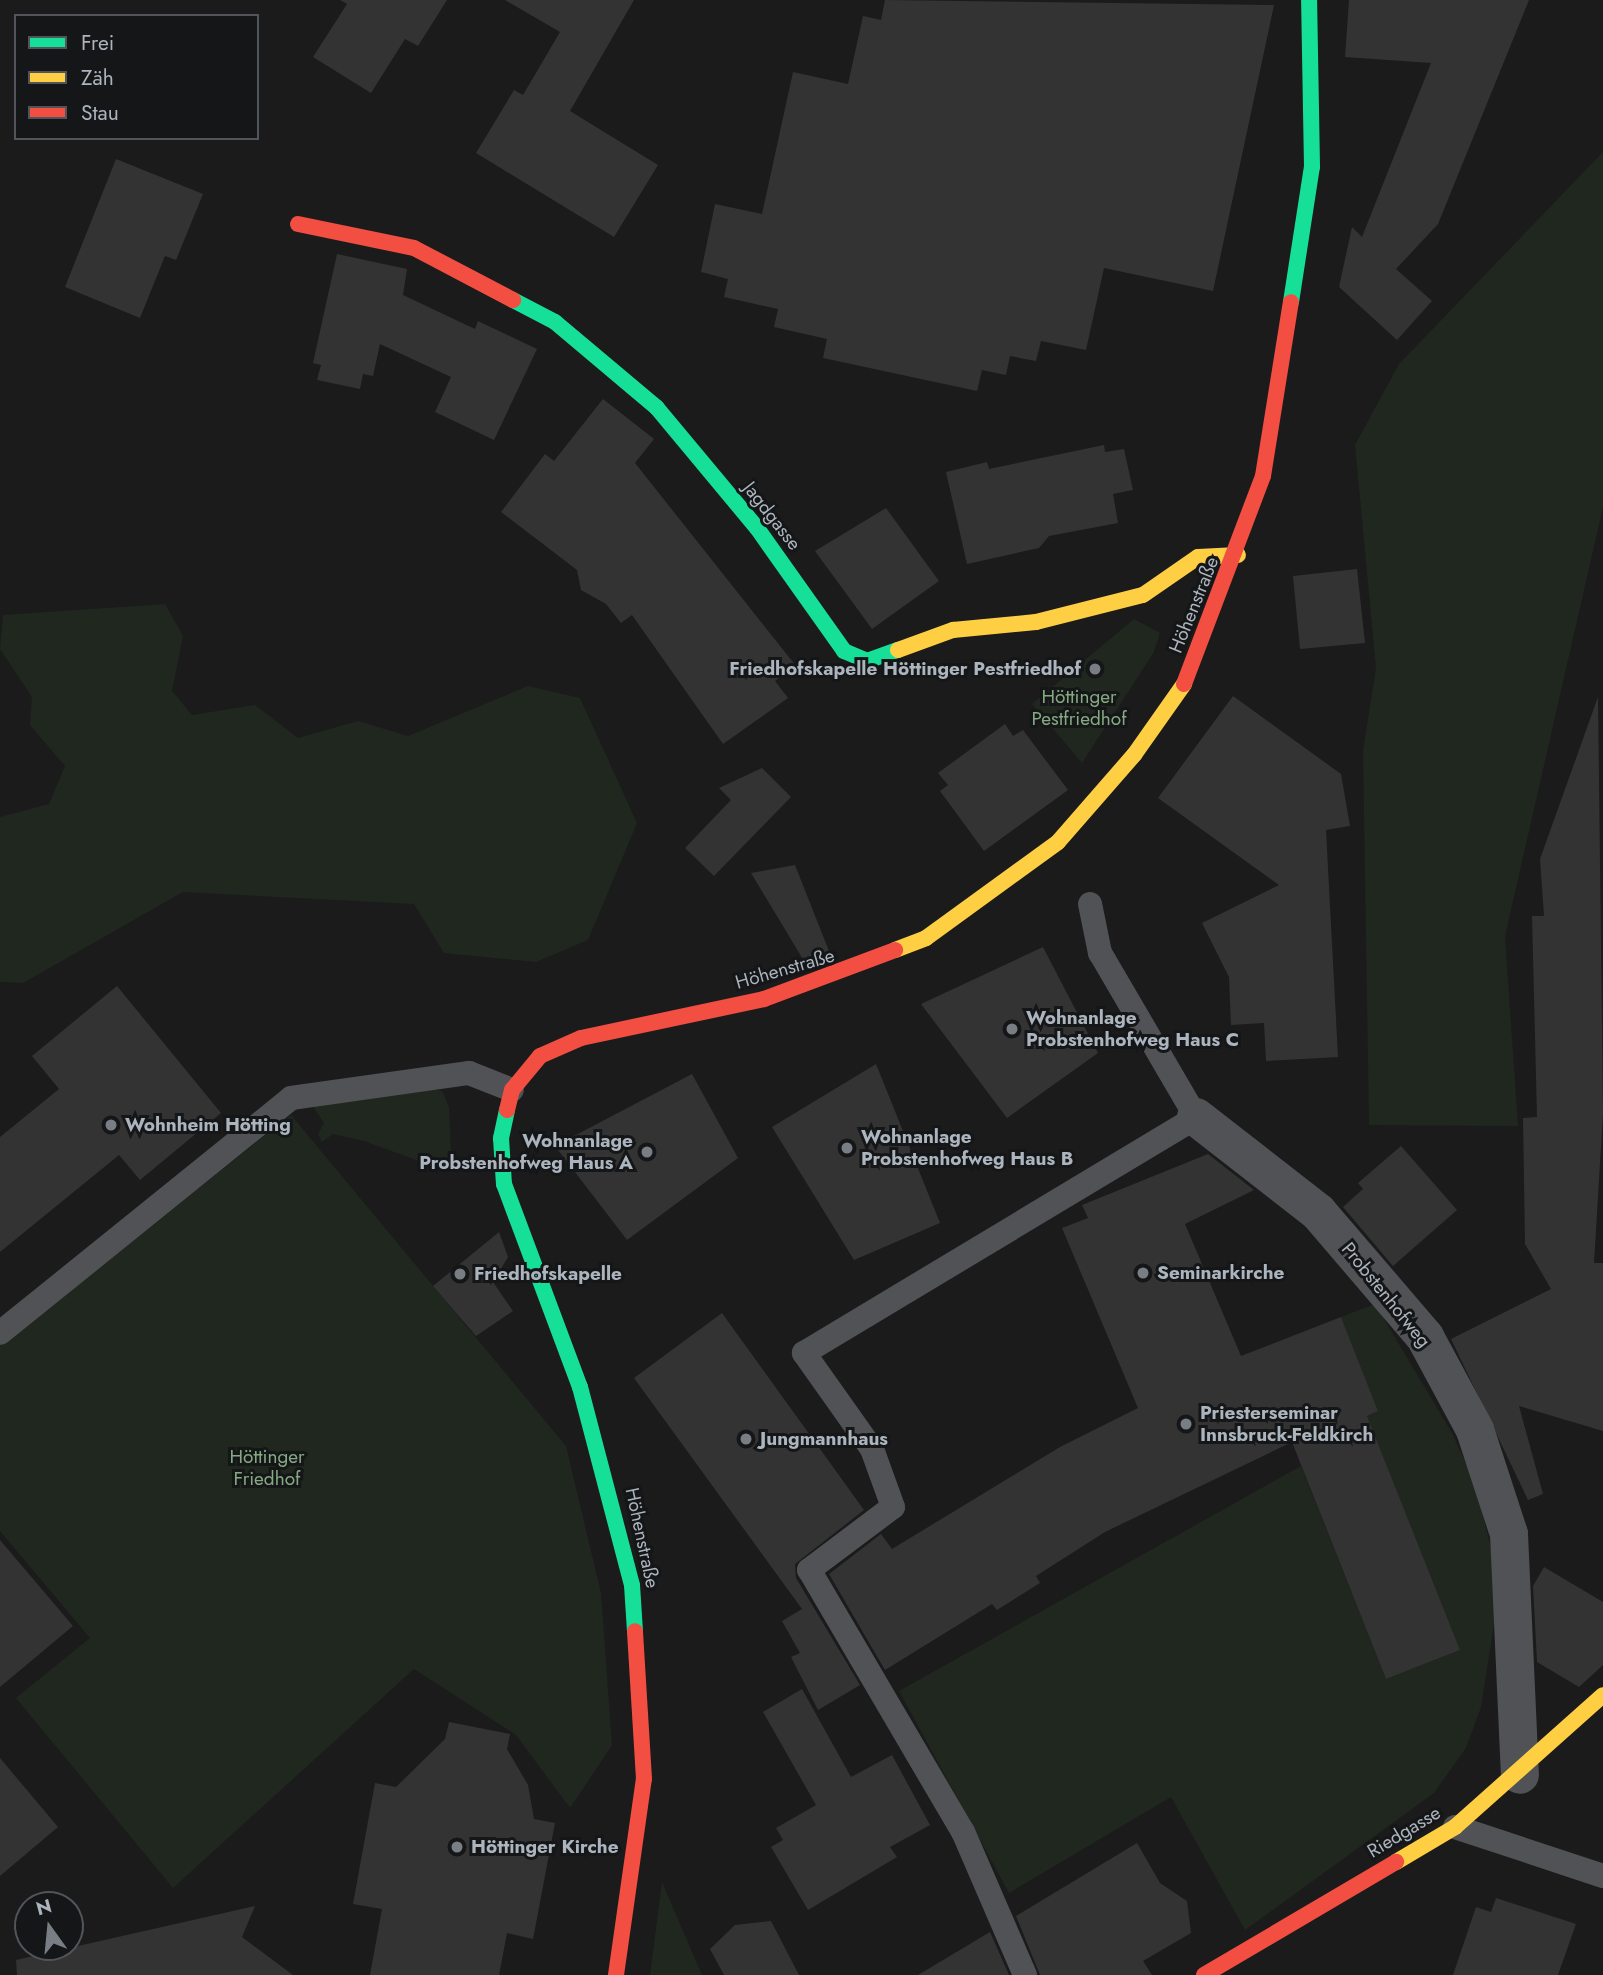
<!DOCTYPE html>
<meta charset="utf-8">
<style>
body{margin:0}
#map{position:relative;width:1603px;height:1975px;overflow:hidden;background:#1b1b1c;font-family:Jost,sans-serif}
div>[style]{position:absolute}
[style*='--x']{left:calc(var(--x)*1px);top:calc(var(--y)*1px);width:calc(var(--w)*1px);rotate:calc(var(--a)*1deg)}
.green>*{inset:0;background:#1f271f}
.building>*{inset:0;background:#333334}
.lane>*{height:24px;margin:-12px;padding:0 12px;transform-origin:12px;border-radius:12px;background:#505255}
.street>*{height:38px;margin:-19px;padding:0 19px;transform-origin:19px;border-radius:19px;background:#505255}
.fast>*{height:16px;margin:-8px;padding:0 8px;transform-origin:8px;border-radius:8px;background:#16e098}
.slow>*{height:16px;margin:-8px;padding:0 8px;transform-origin:8px;border-radius:8px;background:#ffcf43}
.jam>*{height:16px;margin:-8px;padding:0 8px;transform-origin:8px;border-radius:8px;background:#f24e42}
.dots>*{width:19px;height:19px;translate:-50% -50%;box-sizing:border-box;border:4px solid #151618;border-radius:50%}
span{translate:-50% -50%;white-space:nowrap;text-align:center;line-height:1.15;-webkit-text-stroke:6px #151618;paint-order:stroke}
.street-label{font-size:19px;color:#acb4be}
.poi-label{font-size:19px;color:#acb4be;font-weight:700}
.right{translate:-100% -50%;text-align:right}
.left{translate:0 -50%;text-align:left}
.park-label{font-size:19px;color:#85aa82}
.legend{position:absolute;left:14px;top:14px;width:245px;height:126px;box-sizing:border-box;background:#151618;border:2px solid #51555a;margin:0;padding:9px 12px;list-style:none;font-size:21px;color:#acb4be}
.legend li{display:flex;align-items:center;gap:14px;height:35px}
.legend b{width:35px;border:2px solid #51555a}
.north{position:absolute;left:14px;top:1891px;width:70px;height:70px;box-sizing:border-box;background:#151618;border:2px solid #51555a;border-radius:50%;rotate:345deg;font-size:19px;font-weight:700;line-height:28px;text-align:center;color:#acb4be}
.north::after{content:'';display:block;margin:auto;width:24px;height:32px;background:#797e85;clip-path:polygon(50% 0,100% 100%,50% 72%,0 100%)}
</style>
<div id="map">
<div class="green">
<i style="clip-path:polygon(1603px 152px,1603px 507px,1505px 936px,1518px 1126px,1369px 1125px,1363px 751px,1376px 668px,1355px 445px,1399px 364px)"></i>
<i style="clip-path:polygon(165px 604px,183px 636px,172px 691px,192px 715px,255px 705px,298px 738px,358px 721px,408px 736px,528px 686px,580px 698px,637px 823px,588px 940px,536px 962px,444px 953px,414px 904px,183px 892px,23px 983px,0 982px,0 817px,49px 804px,65px 766px,30px 725px,32px 697px,0 649px,3px 615px)"></i>
<i style="clip-path:polygon(1134px 619px,1160px 633px,1154px 652px,1082px 763px,1032px 704px)"></i>
<i style="clip-path:polygon(427px 1088px,442px 1091px,449px 1107px,452px 1173px,364px 1141px,333px 1134px,322px 1142px,318px 1134px,324px 1123px,311px 1104px)"></i>
<i style="clip-path:polygon(291px 1115px,566px 1446px,601px 1593px,612px 1745px,570px 1808px,516px 1735px,414px 1669px,173px 1888px,16px 1698px,90px 1638px,0 1531px,0 1346px)"></i>
<i style="clip-path:polygon(1375px 1304px,1452px 1433px,1475px 1484px,1494px 1560px,1494px 1624px,1481px 1707px,1466px 1748px,1434px 1793px,1245px 1930px,1171px 1797px,1009px 1893px,899px 1691px,1301px 1466px,1386px 1679px,1460px 1650px,1367px 1416px,1378px 1411px,1341px 1317px)"></i>
<i style="clip-path:polygon(662px 1882px,702px 1975px,650px 1975px)"></i>
</div>
<div class="building">
<i style="clip-path:polygon(340px 0,447px 0,418px 46px,405px 39px,371px 93px,313px 57px,347px 4px)"></i>
<i style="clip-path:polygon(505px 0,634px 0,570px 111px,658px 165px,614px 237px,476px 153px,514px 90px,523px 95px,560px 32px)"></i>
<i style="clip-path:polygon(885px 0,1274px 5px,1213px 291px,1104px 268px,1086px 350px,1041px 341px,1036px 361px,1010px 356px,1006px 375px,982px 370px,977px 391px,823px 358px,827px 339px,774px 327px,778px 309px,724px 297px,728px 279px,701px 272px,715px 204px,762px 214px,793px 72px,848px 84px,863px 16px,881px 20px)"></i>
<i style="clip-path:polygon(1349px 0,1529px 0,1438px 224px,1396px 269px,1432px 301px,1397px 340px,1339px 287px,1352px 227px,1362px 237px,1431px 63px,1345px 57px)"></i>
<i style="clip-path:polygon(116px 159px,203px 194px,176px 260px,165px 256px,140px 318px,65px 287px)"></i>
<i style="clip-path:polygon(337px 254px,407px 269px,403px 295px,475px 329px,478px 321px,537px 349px,494px 440px,435px 412px,451px 377px,380px 344px,373px 376px,363px 374px,360px 389px,317px 380px,321px 365px,313px 363px)"></i>
<i style="clip-path:polygon(603px 399px,654px 439px,635px 463px,796px 666px,775px 681px,788px 698px,723px 744px,632px 615px,621px 623px,606px 604px,581px 590px,577px 570px,501px 512px,545px 454px,554px 461px)"></i>
<i style="clip-path:polygon(1104px 445px,1105px 452px,1124px 449px,1133px 490px,1113px 494px,1118px 523px,1049px 536px,1039px 548px,967px 564px,946px 472px,987px 462px,989px 469px)"></i>
<i style="clip-path:polygon(886px 508px,939px 581px,872px 629px,815px 551px)"></i>
<i style="clip-path:polygon(1357px 569px,1365px 643px,1300px 649px,1293px 576px)"></i>
<i style="clip-path:polygon(1233px 696px,1341px 774px,1350px 826px,1326px 830px,1338px 1057px,1266px 1061px,1264px 1023px,1231px 1025px,1229px 977px,1202px 923px,1279px 885px,1158px 798px)"></i>
<i style="clip-path:polygon(1598px 697px,1603px 1113px,1594px 1263px,1603px 1263px,1603px 1431px,1519px 1406px,1543px 1494px,1528px 1500px,1451px 1339px,1551px 1289px,1525px 1244px,1523px 1118px,1537px 1117px,1532px 916px,1544px 916px,1540px 859px)"></i>
<i style="clip-path:polygon(1005px 724px,1013px 736px,1023px 730px,1068px 790px,984px 851px,940px 791px,948px 785px,938px 773px)"></i>
<i style="clip-path:polygon(762px 768px,791px 797px,714px 876px,685px 848px,731px 800px,719px 788px)"></i>
<i style="clip-path:polygon(795px 865px,829px 951px,804px 961px,751px 873px)"></i>
<i style="clip-path:polygon(1043px 947px,1098px 1053px,1007px 1118px,921px 1004px)"></i>
<i style="clip-path:polygon(117px 986px,221px 1113px,140px 1180px,119px 1155px,0 1252px,0 1137px,59px 1089px,32px 1056px)"></i>
<i style="clip-path:polygon(876px 1064px,940px 1223px,854px 1260px,772px 1127px)"></i>
<i style="clip-path:polygon(692px 1074px,738px 1158px,627px 1240px,555px 1146px)"></i>
<i style="clip-path:polygon(1401px 1146px,1457px 1210px,1393px 1266px,1343px 1207px,1363px 1189px,1358px 1183px)"></i>
<i style="clip-path:polygon(1208px 1154px,1254px 1190px,1185px 1224px,1241px 1356px,1341px 1317px,1378px 1411px,1367px 1416px,1460px 1650px,1386px 1679px,1292px 1442px,1105px 1532px,1036px 1576px,1040px 1583px,997px 1610px,992px 1604px,885px 1670px,829px 1574px,881px 1534px,892px 1549px,1060px 1447px,1138px 1408px,1062px 1228px,1088px 1218px,1082px 1205px)"></i>
<i style="clip-path:polygon(499px 1232px,508px 1257px,493px 1282px,513px 1311px,476px 1336px,433px 1286px)"></i>
<i style="clip-path:polygon(722px 1313px,864px 1510px,795px 1564px,796px 1578px,860px 1685px,818px 1710px,791px 1657px,800px 1653px,782px 1621px,802px 1609px,634px 1378px)"></i>
<i style="clip-path:polygon(0 1540px,73px 1626px,0 1687px)"></i>
<i style="clip-path:polygon(1544px 1567px,1603px 1602px,1603px 1665px,1579px 1687px,1537px 1662px,1533px 1586px)"></i>
<i style="clip-path:polygon(802px 1689px,851px 1777px,892px 1755px,930px 1825px,890px 1847px,897px 1857px,808px 1910px,771px 1847px,783px 1840px,776px 1828px,816px 1805px,763px 1712px)"></i>
<i style="clip-path:polygon(449px 1722px,510px 1734px,507px 1749px,528px 1785px,534px 1819px,555px 1823px,533px 1939px,507px 1933px,499px 1975px,370px 1975px,382px 1909px,353px 1904px,375px 1783px,396px 1787px,445px 1739px)"></i>
<i style="clip-path:polygon(0 1758px,58px 1827px,0 1876px)"></i>
<i style="clip-path:polygon(1137px 1843px,1160px 1883px,1187px 1901px,1191px 1933px,1143px 1961px,1152px 1975px,1040px 1975px,1016px 1916px)"></i>
<i style="clip-path:polygon(1496px 1898px,1576px 1924px,1558px 1975px,1453px 1975px,1476px 1907px,1491px 1912px)"></i>
<i style="clip-path:polygon(255px 1906px,242px 1937px,293px 1975px,17px 1975px,16px 1960px)"></i>
<i style="clip-path:polygon(771px 1921px,799px 1975px,724px 1975px,710px 1949px,735px 1925px)"></i>
<i style="clip-path:polygon(990px 1932px,1009px 1975px,918px 1975px)"></i>
</div>
<div class="lane">
<i style="--x:0;--y:1333;--w:374;--a:-38.9"></i>
<i style="--x:291;--y:1098;--w:180;--a:-8"></i>
<i style="--x:469;--y:1073;--w:46;--a:21.6"></i>
<i style="--x:1455;--y:1827;--w:156;--a:18.3"></i>
<i style="--x:1025;--y:1975;--w:156;--a:-113.4"></i>
<i style="--x:963;--y:1832;--w:304;--a:-120.4"></i>
<i style="--x:809;--y:1570;--w:105;--a:-36.9"></i>
<i style="--x:893;--y:1507;--w:62;--a:-109.9"></i>
<i style="--x:872;--y:1449;--w:118;--a:-125.3"></i>
<i style="--x:804;--y:1353;--w:458;--a:-31"></i>
<i style="--x:1196;--y:1117;--w:190;--a:-120.3"></i>
<i style="--x:1100;--y:953;--w:50;--a:-101.5"></i>
</div>
<div class="street">
<i style="--x:1196;--y:1117;--w:155;--a:37.9"></i>
<i style="--x:1318;--y:1212;--w:165;--a:49.4"></i>
<i style="--x:1425;--y:1337;--w:106;--a:61.7"></i>
<i style="--x:1475;--y:1430;--w:109;--a:71.9"></i>
<i style="--x:1509;--y:1534;--w:241;--a:87.4"></i>
</div>
<div class="fast">
<i style="--x:513;--y:300;--w:47;--a:27.6"></i>
<i style="--x:555;--y:322;--w:133;--a:40.1"></i>
<i style="--x:657;--y:408;--w:156;--a:50.2"></i>
<i style="--x:757;--y:528;--w:151;--a:54.7"></i>
<i style="--x:844;--y:651;--w:25;--a:23"></i>
<i style="--x:867;--y:661;--w:33;--a:-20"></i>
<i style="--x:1291;--y:302;--w:137;--a:-81.2"></i>
<i style="--x:1312;--y:167;--w:167;--a:-91"></i>
<i style="--x:507;--y:1110;--w:29;--a:102"></i>
<i style="--x:501;--y:1138;--w:46;--a:86.3"></i>
<i style="--x:504;--y:1184;--w:217;--a:69.5"></i>
<i style="--x:580;--y:1387;--w:205;--a:75.3"></i>
<i style="--x:632;--y:1585;--w:46;--a:86.3"></i>
</div>
<div class="slow">
<i style="--x:898;--y:650;--w:59;--a:-20"></i>
<i style="--x:953;--y:630;--w:83;--a:-5.5"></i>
<i style="--x:1036;--y:622;--w:110;--a:-14.2"></i>
<i style="--x:1143;--y:595;--w:67;--a:-34.6"></i>
<i style="--x:1198;--y:557;--w:40;--a:-2.9"></i>
<i style="--x:895;--y:950;--w:33;--a:-21"></i>
<i style="--x:926;--y:938;--w:163;--a:-36"></i>
<i style="--x:1058;--y:842;--w:116;--a:-48.9"></i>
<i style="--x:1134;--y:755;--w:87;--a:-54.8"></i>
<i style="--x:1396;--y:1862;--w:69;--a:-30.7"></i>
<i style="--x:1455;--y:1827;--w:198;--a:-41.7"></i>
</div>
<div class="jam">
<i style="--x:298;--y:224;--w:118;--a:11.7"></i>
<i style="--x:414;--y:248;--w:112;--a:27.7"></i>
<i style="--x:1184;--y:684;--w:222;--a:-69.2"></i>
<i style="--x:1263;--y:476;--w:176;--a:-80.9"></i>
<i style="--x:507;--y:1110;--w:21;--a:-76"></i>
<i style="--x:512;--y:1090;--w:44;--a:-50.5"></i>
<i style="--x:540;--y:1056;--w:45;--a:-23.7"></i>
<i style="--x:581;--y:1038;--w:187;--a:-12"></i>
<i style="--x:764;--y:999;--w:140;--a:-20.5"></i>
<i style="--x:616;--y:1975;--w:198;--a:-81.9"></i>
<i style="--x:644;--y:1779;--w:148;--a:-93.5"></i>
<i style="--x:1204;--y:1975;--w:223;--a:-30.5"></i>
</div>
<div class="dots">
<i style="left:1095px;top:669px;background:#797e85"></i>
<i style="left:1012px;top:1029px;background:#797e85"></i>
<i style="left:111px;top:1125px;background:#797e85"></i>
<i style="left:847px;top:1148px;background:#797e85"></i>
<i style="left:647px;top:1152px;background:#797e85"></i>
<i style="left:1143px;top:1273px;background:#797e85"></i>
<i style="left:460px;top:1274px;background:#797e85"></i>
<i style="left:1186px;top:1424px;background:#797e85"></i>
<i style="left:746px;top:1439px;background:#797e85"></i>
<i style="left:457px;top:1847px;background:#797e85"></i>
</div>
<div class="street-label">
<span style="left:772px;top:516px;rotate:52deg">Jagdgasse</span>
<span style="left:1194px;top:605px;rotate:-68deg">Höhenstraße</span>
<span style="left:785px;top:969px;rotate:-16deg">Höhenstraße</span>
<span style="left:1386px;top:1295px;rotate:51deg">Probstenhofweg</span>
<span style="left:642px;top:1538px;rotate:78deg">Höhenstraße</span>
<span style="left:1404px;top:1832px;rotate:-31deg">Riedgasse</span>
</div>
<div class="poi-label">
<span class="right" style="left:1081px;top:669px">Friedhofskapelle Höttinger Pestfriedhof</span>
<span class="left" style="left:1026px;top:1029px">Wohnanlage<br>Probstenhofweg Haus C</span>
<span class="left" style="left:125px;top:1125px">Wohnheim Hötting</span>
<span class="left" style="left:861px;top:1148px">Wohnanlage<br>Probstenhofweg Haus B</span>
<span class="right" style="left:633px;top:1152px">Wohnanlage<br>Probstenhofweg Haus A</span>
<span class="left" style="left:1157px;top:1273px">Seminarkirche</span>
<span class="left" style="left:474px;top:1274px">Friedhofskapelle</span>
<span class="left" style="left:1200px;top:1424px">Priesterseminar<br>Innsbruck-Feldkirch</span>
<span class="left" style="left:760px;top:1439px">Jungmannhaus</span>
<span class="left" style="left:471px;top:1847px">Höttinger Kirche</span>
</div>
<div class="park-label">
<span style="left:1079px;top:708px">Höttinger<br>Pestfriedhof</span>
<span style="left:267px;top:1468px">Höttinger<br>Friedhof</span>
</div>
<ul class="legend">
<li><b style="height:9px;background:#16e098"></b>Frei</li>
<li><b style="height:9px;background:#ffcf43"></b>Zäh</li>
<li><b style="height:9px;background:#f24e42"></b>Stau</li>
</ul>
<div class="north">N</div>
</div>
